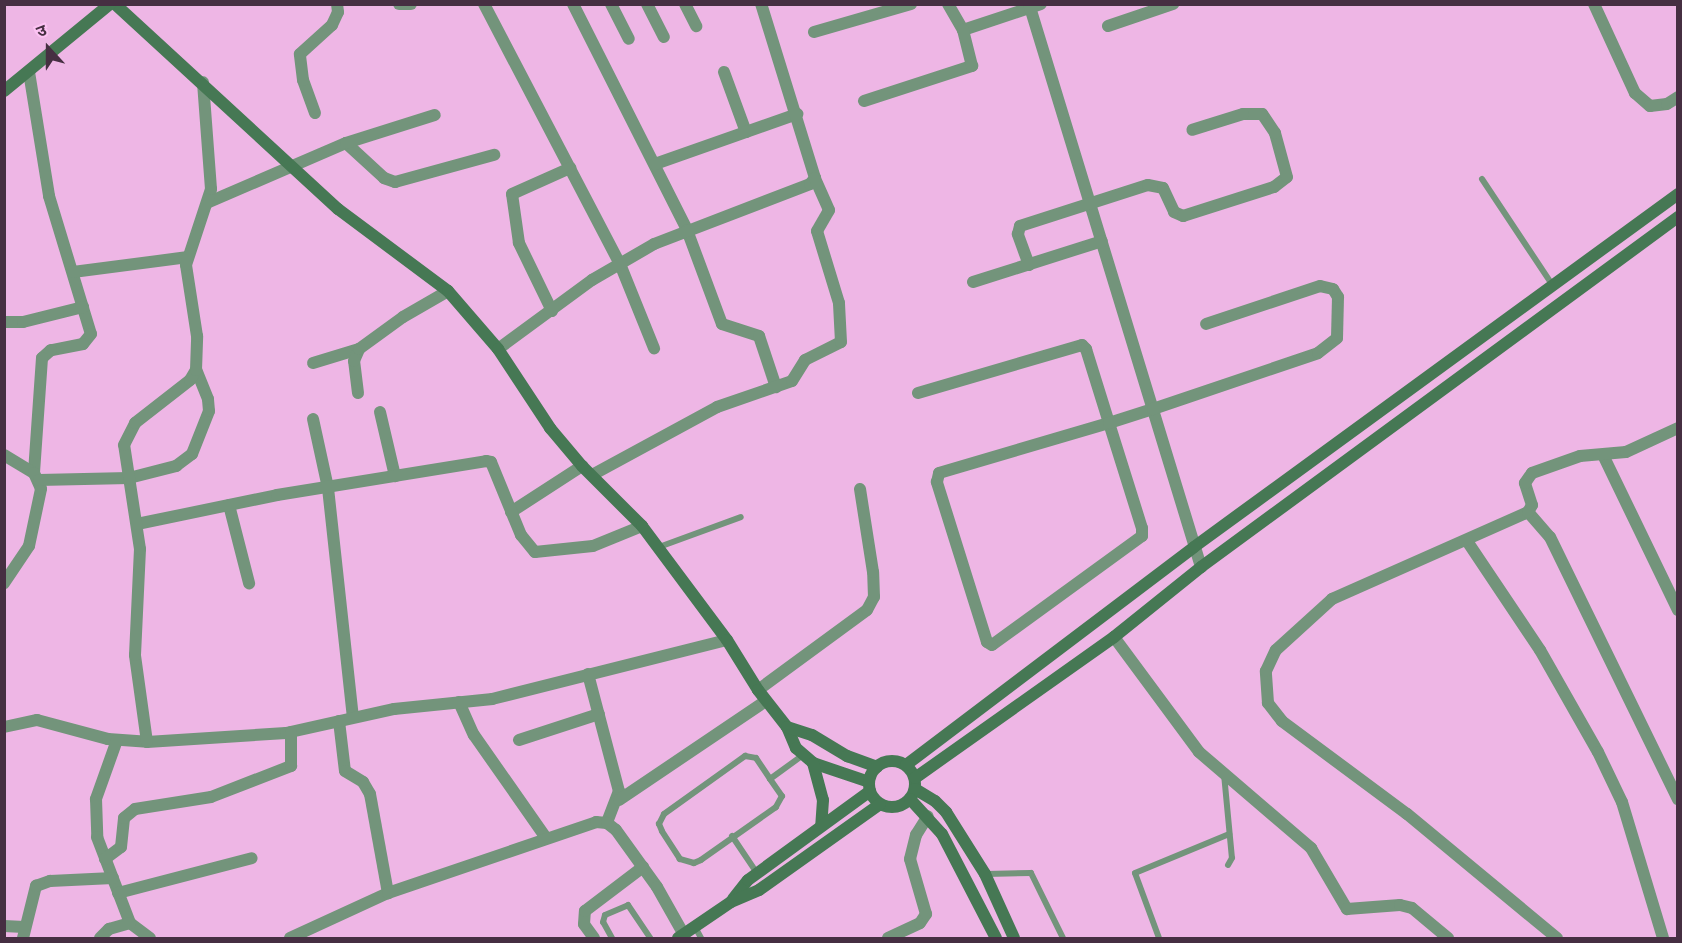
<!DOCTYPE html>
<meta charset="utf-8">
<style>
body{margin:0}
#map{position:relative;width:1682px;height:943px;overflow:hidden;background:#eeb6e5;font-family:"Source Sans 3","Noto Sans Devanagari",sans-serif}
div>[style]{position:absolute}
[style*='--x']{left:calc(var(--x)*1px);top:calc(var(--y)*1px);width:calc(var(--w)*1px);rotate:calc(var(--a)*1deg)}
.lane>*{height:6px;margin:-3px;padding:0 3px;transform-origin:3px;border-radius:3px;background:#73947b}
.street>*{height:12px;margin:-6px;padding:0 6px;transform-origin:6px;border-radius:6px;background:#73947b}
.secondary>*{height:12px;margin:-6px;padding:0 6px;transform-origin:6px;border-radius:6px;background:#467854}
.secondary>.ring{margin:-6px;padding:0;box-sizing:content-box;background:none;border:12px solid #467854;border-radius:50%}
span{translate:-50% -50%;white-space:nowrap;text-align:center;line-height:1.15;-webkit-text-stroke:4.5px #fcc3f3;paint-order:stroke}
.frame{position:absolute;inset:0;border:6px solid #462f42;pointer-events:none}
.north{position:absolute;left:18px;top:18px;width:60px;height:60px;-webkit-text-stroke:4px #fcc3f3;paint-order:stroke;rotate:339deg;font-size:16px;font-weight:700;line-height:24px;text-align:center;color:#462f42}
.north::after{content:'';display:block;margin:auto;width:21px;height:27px;background:#462f42;clip-path:polygon(50% 0,100% 100%,50% 72%,0 100%)}
</style>
<div id="map">
<div class="lane">
<i style="--x:1482;--y:179;--w:128;--a:56.4"></i>
<i style="--x:659;--y:547;--w:87;--a:-20.1"></i>
<i style="--x:1224;--y:774;--w:84;--a:84.6"></i>
<i style="--x:1232;--y:858;--w:8;--a:120"></i>
<i style="--x:770;--y:779;--w:21;--a:55"></i>
<i style="--x:782;--y:796;--w:13;--a:119"></i>
<i style="--x:776;--y:807;--w:92;--a:144.8"></i>
<i style="--x:701;--y:860;--w:8;--a:157"></i>
<i style="--x:694;--y:863;--w:15;--a:-164"></i>
<i style="--x:680;--y:859;--w:33;--a:-123"></i>
<i style="--x:662;--y:831;--w:8;--a:-113"></i>
<i style="--x:659;--y:824;--w:11;--a:-63"></i>
<i style="--x:664;--y:814;--w:100;--a:-35.6"></i>
<i style="--x:745;--y:756;--w:11;--a:10"></i>
<i style="--x:756;--y:758;--w:25;--a:56"></i>
<i style="--x:770;--y:779;--w:41;--a:-36"></i>
<i style="--x:732;--y:836;--w:45;--a:56"></i>
<i style="--x:986;--y:874;--w:45;--a:-1.3"></i>
<i style="--x:1031;--y:873;--w:72;--a:63.8"></i>
<i style="--x:695;--y:927;--w:13;--a:61"></i>
<i style="--x:612;--y:938;--w:18;--a:-119"></i>
<i style="--x:603;--y:922;--w:7;--a:-74"></i>
<i style="--x:605;--y:915;--w:25;--a:-23"></i>
<i style="--x:628;--y:905;--w:40;--a:56"></i>
<i style="--x:1159;--y:938;--w:69;--a:-110.3"></i>
<i style="--x:1135;--y:873;--w:102;--a:-22.5"></i>
</div>
<div class="street">
<i style="--x:399;--y:4;--w:12;--a:0"></i>
<i style="--x:484;--y:4;--w:293;--a:62.4"></i>
<i style="--x:620;--y:264;--w:91;--a:68"></i>
<i style="--x:573;--y:4;--w:253;--a:63.2"></i>
<i style="--x:687;--y:230;--w:100;--a:69.6"></i>
<i style="--x:722;--y:324;--w:39;--a:18"></i>
<i style="--x:759;--y:336;--w:54;--a:71.6"></i>
<i style="--x:611;--y:4;--w:39;--a:63"></i>
<i style="--x:647;--y:4;--w:37;--a:63"></i>
<i style="--x:685;--y:4;--w:25;--a:63"></i>
<i style="--x:948;--y:4;--w:30;--a:60"></i>
<i style="--x:963;--y:30;--w:82;--a:-18.4"></i>
<i style="--x:1029;--y:4;--w:589;--a:73.01"></i>
<i style="--x:1594;--y:4;--w:98;--a:65.3"></i>
<i style="--x:1635;--y:93;--w:20;--a:41"></i>
<i style="--x:1650;--y:106;--w:17;--a:-7"></i>
<i style="--x:1667;--y:104;--w:13;--a:-32"></i>
<i style="--x:1108;--y:26;--w:69;--a:-18.7"></i>
<i style="--x:814;--y:32;--w:101;--a:-16.1"></i>
<i style="--x:29;--y:72;--w:126;--a:80.8"></i>
<i style="--x:49;--y:196;--w:144;--a:73.1"></i>
<i style="--x:91;--y:334;--w:13;--a:129"></i>
<i style="--x:83;--y:344;--w:33;--a:169"></i>
<i style="--x:51;--y:350;--w:12;--a:138"></i>
<i style="--x:42;--y:358;--w:115;--a:94"></i>
<i style="--x:724;--y:72;--w:64;--a:69.9"></i>
<i style="--x:864;--y:101;--w:114;--a:-18"></i>
<i style="--x:972;--y:66;--w:37;--a:-104"></i>
<i style="--x:315;--y:113;--w:35;--a:-110"></i>
<i style="--x:303;--y:80;--w:26;--a:-97"></i>
<i style="--x:300;--y:54;--w:43;--a:-42.2"></i>
<i style="--x:332;--y:25;--w:14;--a:-65"></i>
<i style="--x:338;--y:12;--w:8;--a:-97"></i>
<i style="--x:346;--y:143;--w:52;--a:42.6"></i>
<i style="--x:384;--y:178;--w:12;--a:20"></i>
<i style="--x:395;--y:182;--w:103;--a:-15.3"></i>
<i style="--x:655;--y:164;--w:151;--a:-19.4"></i>
<i style="--x:209;--y:202;--w:149;--a:-23.3"></i>
<i style="--x:346;--y:143;--w:93;--a:-17.5"></i>
<i style="--x:1029;--y:265;--w:33;--a:-110"></i>
<i style="--x:1018;--y:234;--w:8;--a:-76"></i>
<i style="--x:1020;--y:226;--w:134;--a:-17.8"></i>
<i style="--x:1148;--y:185;--w:15;--a:11"></i>
<i style="--x:1163;--y:188;--w:26;--a:65"></i>
<i style="--x:1174;--y:212;--w:10;--a:24"></i>
<i style="--x:1183;--y:216;--w:96;--a:-17.7"></i>
<i style="--x:1274;--y:187;--w:16;--a:-38"></i>
<i style="--x:1287;--y:177;--w:46;--a:-105.3"></i>
<i style="--x:1275;--y:133;--w:23;--a:-124"></i>
<i style="--x:1262;--y:114;--w:19;--a:180"></i>
<i style="--x:1243;--y:114;--w:53;--a:162.6"></i>
<i style="--x:73;--y:272;--w:116;--a:-7.4"></i>
<i style="--x:973;--y:282;--w:135;--a:-17.6"></i>
<i style="--x:552;--y:311;--w:76;--a:-115.9"></i>
<i style="--x:519;--y:243;--w:49;--a:-98.1"></i>
<i style="--x:512;--y:194;--w:64;--a:-24.1"></i>
<i style="--x:4;--y:322;--w:19;--a:0"></i>
<i style="--x:23;--y:322;--w:62;--a:-14"></i>
<i style="--x:498;--y:349;--w:117;--a:-36.3"></i>
<i style="--x:592;--y:280;--w:72;--a:-30.1"></i>
<i style="--x:654;--y:244;--w:167;--a:-21"></i>
<i style="--x:810;--y:184;--w:8;--a:-50"></i>
<i style="--x:815;--y:178;--w:182;--a:-107.2"></i>
<i style="--x:313;--y:363;--w:48;--a:-16.9"></i>
<i style="--x:358;--y:393;--w:32;--a:-97"></i>
<i style="--x:354;--y:361;--w:13;--a:-67"></i>
<i style="--x:359;--y:349;--w:54;--a:-36"></i>
<i style="--x:403;--y:317;--w:52;--a:-30"></i>
<i style="--x:918;--y:393;--w:171;--a:-16.3"></i>
<i style="--x:1082;--y:345;--w:6;--a:45"></i>
<i style="--x:1086;--y:349;--w:77;--a:72.7"></i>
<i style="--x:1109;--y:423;--w:110;--a:72.6"></i>
<i style="--x:1142;--y:528;--w:8;--a:90"></i>
<i style="--x:1142;--y:536;--w:185;--a:144"></i>
<i style="--x:992;--y:645;--w:6;--a:-149"></i>
<i style="--x:987;--y:642;--w:168;--a:-107.4"></i>
<i style="--x:937;--y:482;--w:9;--a:-77"></i>
<i style="--x:939;--y:473;--w:177;--a:-16.4"></i>
<i style="--x:1109;--y:423;--w:46;--a:-17.7"></i>
<i style="--x:1153;--y:409;--w:174;--a:-18.7"></i>
<i style="--x:1318;--y:353;--w:24;--a:-38"></i>
<i style="--x:1337;--y:338;--w:41;--a:-88.6"></i>
<i style="--x:1338;--y:297;--w:9;--a:-122"></i>
<i style="--x:1333;--y:289;--w:13;--a:-167"></i>
<i style="--x:1320;--y:286;--w:120;--a:161.6"></i>
<i style="--x:380;--y:412;--w:66;--a:76.8"></i>
<i style="--x:313;--y:419;--w:71;--a:77.7"></i>
<i style="--x:328;--y:488;--w:230;--a:83.8"></i>
<i style="--x:4;--y:455;--w:35;--a:31"></i>
<i style="--x:34;--y:473;--w:17;--a:66"></i>
<i style="--x:41;--y:489;--w:58;--a:101.9"></i>
<i style="--x:29;--y:546;--w:45;--a:124"></i>
<i style="--x:1604;--y:457;--w:170;--a:64.2"></i>
<i style="--x:592;--y:475;--w:142;--a:-28.5"></i>
<i style="--x:717;--y:407;--w:79;--a:-19.1"></i>
<i style="--x:792;--y:381;--w:25;--a:-58"></i>
<i style="--x:805;--y:360;--w:40;--a:-26.6"></i>
<i style="--x:841;--y:342;--w:39;--a:-93"></i>
<i style="--x:839;--y:303;--w:75;--a:-107"></i>
<i style="--x:817;--y:231;--w:24;--a:-60"></i>
<i style="--x:829;--y:210;--w:35;--a:-114"></i>
<i style="--x:39;--y:480;--w:90;--a:-1.3"></i>
<i style="--x:129;--y:478;--w:49;--a:-14.3"></i>
<i style="--x:176;--y:466;--w:20;--a:-37"></i>
<i style="--x:192;--y:454;--w:46;--a:-68.4"></i>
<i style="--x:209;--y:411;--w:12;--a:-95"></i>
<i style="--x:208;--y:399;--w:31;--a:-112"></i>
<i style="--x:229;--y:505;--w:81;--a:75.6"></i>
<i style="--x:511;--y:512;--w:85;--a:-32.9"></i>
<i style="--x:1528;--y:512;--w:33;--a:49"></i>
<i style="--x:1550;--y:537;--w:292;--a:64"></i>
<i style="--x:137;--y:524;--w:143;--a:-11.7"></i>
<i style="--x:277;--y:495;--w:212;--a:-9.2"></i>
<i style="--x:486;--y:461;--w:5;--a:11"></i>
<i style="--x:491;--y:462;--w:79;--a:67.7"></i>
<i style="--x:521;--y:535;--w:22;--a:51"></i>
<i style="--x:535;--y:552;--w:58;--a:-5.9"></i>
<i style="--x:593;--y:546;--w:53;--a:-22.2"></i>
<i style="--x:1467;--y:541;--w:131;--a:56.2"></i>
<i style="--x:1540;--y:650;--w:117;--a:60.4"></i>
<i style="--x:1598;--y:752;--w:55;--a:64.4"></i>
<i style="--x:1622;--y:802;--w:142;--a:73.2"></i>
<i style="--x:1114;--y:637;--w:143;--a:53.5"></i>
<i style="--x:1199;--y:752;--w:148;--a:40.6"></i>
<i style="--x:1311;--y:848;--w:71;--a:59.5"></i>
<i style="--x:1347;--y:909;--w:53;--a:-4.3"></i>
<i style="--x:1400;--y:905;--w:12;--a:14"></i>
<i style="--x:1412;--y:908;--w:47;--a:39.8"></i>
<i style="--x:588;--y:674;--w:121;--a:75.2"></i>
<i style="--x:619;--y:791;--w:34;--a:111"></i>
<i style="--x:758;--y:690;--w:135;--a:-36.3"></i>
<i style="--x:867;--y:610;--w:15;--a:-62"></i>
<i style="--x:874;--y:597;--w:25;--a:-92"></i>
<i style="--x:873;--y:572;--w:84;--a:-98.9"></i>
<i style="--x:459;--y:702;--w:36;--a:66"></i>
<i style="--x:474;--y:735;--w:126;--a:55"></i>
<i style="--x:339;--y:721;--w:50;--a:83.2"></i>
<i style="--x:345;--y:771;--w:21;--a:31"></i>
<i style="--x:363;--y:782;--w:14;--a:60"></i>
<i style="--x:370;--y:794;--w:101;--a:79.7"></i>
<i style="--x:4;--y:727;--w:34;--a:-12"></i>
<i style="--x:37;--y:720;--w:73;--a:15"></i>
<i style="--x:108;--y:739;--w:39;--a:4"></i>
<i style="--x:147;--y:742;--w:139;--a:-3.7"></i>
<i style="--x:286;--y:733;--w:111;--a:-12.5"></i>
<i style="--x:394;--y:709;--w:99;--a:-5.8"></i>
<i style="--x:492;--y:699;--w:242;--a:-14.1"></i>
<i style="--x:117;--y:740;--w:63;--a:109.6"></i>
<i style="--x:96;--y:799;--w:38;--a:88"></i>
<i style="--x:97;--y:837;--w:92;--a:69"></i>
<i style="--x:130;--y:923;--w:25;--a:37"></i>
<i style="--x:519;--y:740;--w:84;--a:-18"></i>
<i style="--x:147;--y:742;--w:88;--a:-97.9"></i>
<i style="--x:135;--y:655;--w:106;--a:-87.3"></i>
<i style="--x:140;--y:549;--w:105;--a:-98.7"></i>
<i style="--x:124;--y:445;--w:25;--a:-63"></i>
<i style="--x:135;--y:423;--w:70;--a:-38"></i>
<i style="--x:190;--y:380;--w:12;--a:-59"></i>
<i style="--x:196;--y:370;--w:34;--a:-88"></i>
<i style="--x:197;--y:336;--w:72;--a:-98.8"></i>
<i style="--x:186;--y:265;--w:80;--a:-71.8"></i>
<i style="--x:211;--y:189;--w:107;--a:-94.3"></i>
<i style="--x:619;--y:800;--w:177;--a:-34"></i>
<i style="--x:105;--y:859;--w:20;--a:-37"></i>
<i style="--x:121;--y:847;--w:29;--a:-84"></i>
<i style="--x:124;--y:818;--w:14;--a:-39"></i>
<i style="--x:135;--y:809;--w:77;--a:-9"></i>
<i style="--x:211;--y:797;--w:86;--a:-21.2"></i>
<i style="--x:291;--y:766;--w:34;--a:-90"></i>
<i style="--x:118;--y:893;--w:138;--a:-14.6"></i>
<i style="--x:4;--y:926;--w:20;--a:3"></i>
<i style="--x:23;--y:938;--w:54;--a:-76"></i>
<i style="--x:36;--y:886;--w:15;--a:-20"></i>
<i style="--x:50;--y:881;--w:63;--a:-2.7"></i>
<i style="--x:100;--y:938;--w:13;--a:-45"></i>
<i style="--x:109;--y:929;--w:22;--a:-16"></i>
<i style="--x:290;--y:938;--w:108;--a:-24.7"></i>
<i style="--x:388;--y:893;--w:220;--a:-18.8"></i>
<i style="--x:596;--y:822;--w:11;--a:5"></i>
<i style="--x:607;--y:823;--w:11;--a:38"></i>
<i style="--x:616;--y:830;--w:70;--a:54.3"></i>
<i style="--x:657;--y:887;--w:55;--a:60.6"></i>
<i style="--x:594;--y:938;--w:17;--a:-126"></i>
<i style="--x:584;--y:924;--w:13;--a:-86"></i>
<i style="--x:585;--y:911;--w:73;--a:-37.2"></i>
<i style="--x:888;--y:938;--w:35;--a:-25"></i>
<i style="--x:920;--y:923;--w:11;--a:-56"></i>
<i style="--x:926;--y:914;--w:57;--a:-106.2"></i>
<i style="--x:910;--y:859;--w:25;--a:-76"></i>
<i style="--x:916;--y:835;--w:22;--a:-58"></i>
<i style="--x:1557;--y:938;--w:195;--a:-140.4"></i>
<i style="--x:1407;--y:814;--w:156;--a:-143.4"></i>
<i style="--x:1282;--y:721;--w:23;--a:-128"></i>
<i style="--x:1268;--y:703;--w:32;--a:-94"></i>
<i style="--x:1266;--y:671;--w:23;--a:-65"></i>
<i style="--x:1276;--y:650;--w:76;--a:-42.3"></i>
<i style="--x:1332;--y:599;--w:214;--a:-23.9"></i>
<i style="--x:1528;--y:512;--w:8;--a:-60"></i>
<i style="--x:1532;--y:505;--w:23;--a:-108"></i>
<i style="--x:1525;--y:483;--w:12;--a:-55"></i>
<i style="--x:1532;--y:473;--w:51;--a:-19.5"></i>
<i style="--x:1580;--y:456;--w:46;--a:-5"></i>
<i style="--x:1626;--y:452;--w:57;--a:-24.8"></i>
</div>
<div class="secondary">
<i style="--x:115;--y:4;--w:303;--a:42.6"></i>
<i style="--x:338;--y:209;--w:137;--a:36.7"></i>
<i style="--x:448;--y:291;--w:77;--a:49.2"></i>
<i style="--x:498;--y:349;--w:95;--a:56.6"></i>
<i style="--x:550;--y:428;--w:50;--a:49.9"></i>
<i style="--x:582;--y:466;--w:85;--a:45"></i>
<i style="--x:642;--y:526;--w:142;--a:53.3"></i>
<i style="--x:727;--y:640;--w:59;--a:58.2"></i>
<i style="--x:758;--y:690;--w:47;--a:51.9"></i>
<i style="--x:787;--y:727;--w:23;--a:67"></i>
<i style="--x:796;--y:748;--w:23;--a:41"></i>
<i style="--x:813;--y:763;--w:59;--a:18.7"></i>
<i style="--x:4;--y:91;--w:137;--a:-39.4"></i>
<i style="--x:787;--y:727;--w:26;--a:18"></i>
<i style="--x:812;--y:735;--w:41;--a:31"></i>
<i style="--x:847;--y:756;--w:32;--a:20"></i>
<i class="ring" style="left:869px;top:761px;width:34px;height:34px"></i>
<i style="--x:813;--y:763;--w:38;--a:75"></i>
<i style="--x:823;--y:800;--w:26;--a:94"></i>
<i style="--x:906;--y:765;--w:361;--a:-37.1"></i>
<i style="--x:1194;--y:547;--w:599;--a:-36.1"></i>
<i style="--x:915;--y:778;--w:244;--a:-35.3"></i>
<i style="--x:1114;--y:637;--w:112;--a:-38.8"></i>
<i style="--x:1201;--y:567;--w:592;--a:-36.27"></i>
<i style="--x:915;--y:789;--w:23;--a:31"></i>
<i style="--x:935;--y:801;--w:16;--a:45"></i>
<i style="--x:946;--y:812;--w:73;--a:57.8"></i>
<i style="--x:985;--y:874;--w:70;--a:65.6"></i>
<i style="--x:910;--y:799;--w:47;--a:47.6"></i>
<i style="--x:942;--y:834;--w:117;--a:62.6"></i>
<i style="--x:733;--y:899;--w:24;--a:-52"></i>
<i style="--x:748;--y:880;--w:151;--a:-36.1"></i>
<i style="--x:678;--y:938;--w:64;--a:-34.2"></i>
<i style="--x:731;--y:902;--w:30;--a:-23"></i>
<i style="--x:759;--y:890;--w:148;--a:-35.4"></i>
</div>
<div class="frame"></div>
<div class="north">उ</div>
</div>
